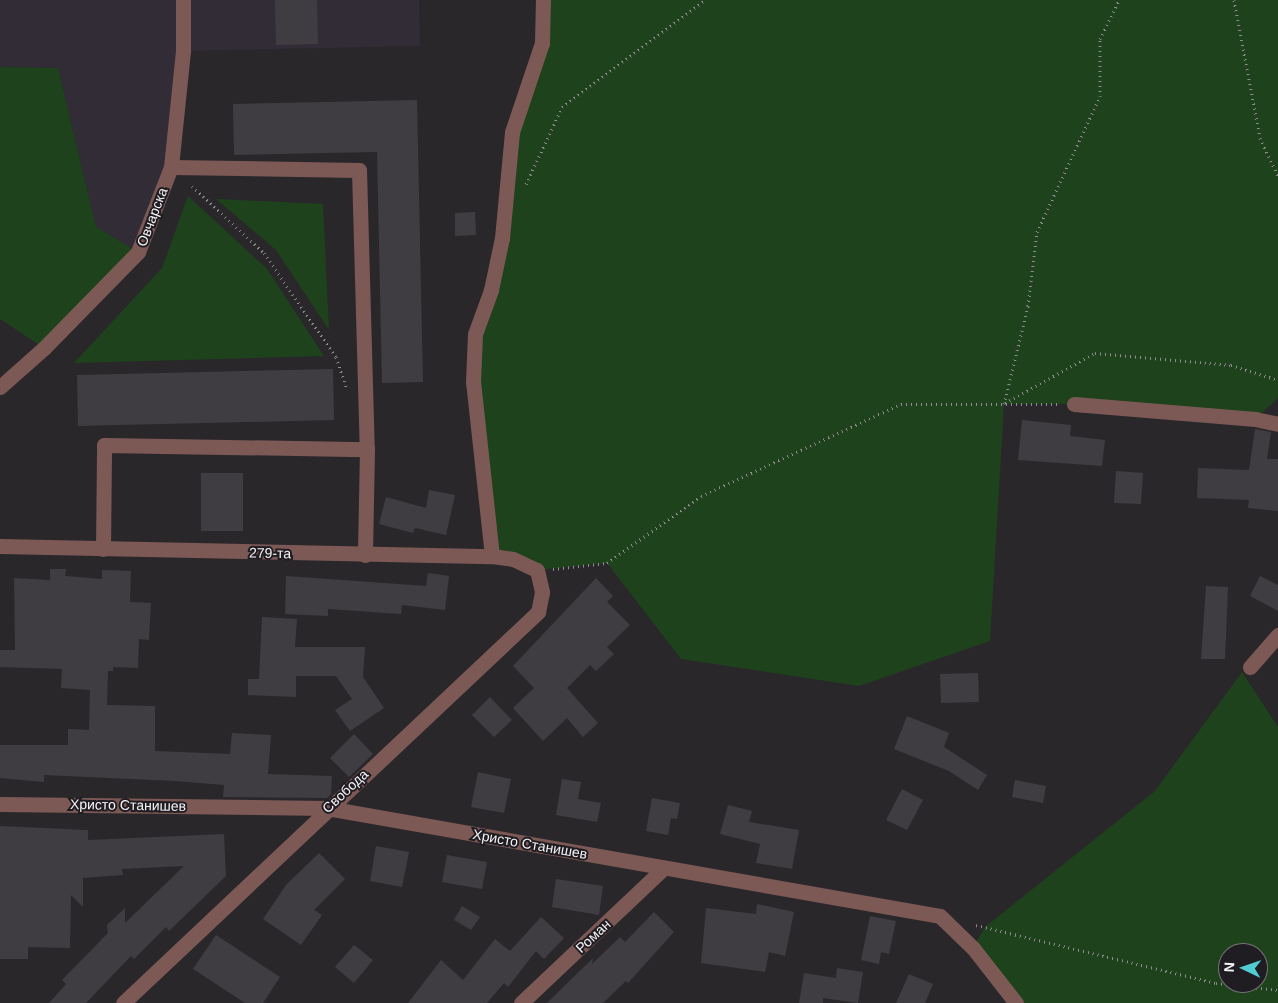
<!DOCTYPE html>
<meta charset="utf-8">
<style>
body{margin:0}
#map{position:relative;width:1278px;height:1003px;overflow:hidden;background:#2a272b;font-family:Helvetica,sans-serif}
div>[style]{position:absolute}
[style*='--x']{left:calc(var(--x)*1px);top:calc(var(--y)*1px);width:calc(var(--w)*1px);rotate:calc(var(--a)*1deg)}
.built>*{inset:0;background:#322c36}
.green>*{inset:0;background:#1e421c}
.building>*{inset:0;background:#403d42}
.path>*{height:3px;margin-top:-1.5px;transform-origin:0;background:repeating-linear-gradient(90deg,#8f8c90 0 1px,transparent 0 5px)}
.minor>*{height:15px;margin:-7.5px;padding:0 7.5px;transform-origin:7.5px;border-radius:7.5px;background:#7d5956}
span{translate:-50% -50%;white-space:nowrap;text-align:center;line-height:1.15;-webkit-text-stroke:4px #201d22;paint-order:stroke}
.street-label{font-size:14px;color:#f5f3f6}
.north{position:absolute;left:1218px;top:943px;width:50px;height:50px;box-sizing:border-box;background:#201d22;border:1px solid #757377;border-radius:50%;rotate:273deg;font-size:14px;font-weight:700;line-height:20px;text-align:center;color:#f5f3f6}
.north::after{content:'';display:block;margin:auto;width:18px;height:22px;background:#51ccd4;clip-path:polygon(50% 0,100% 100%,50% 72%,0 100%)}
</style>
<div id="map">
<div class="built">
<i style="clip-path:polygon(0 0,419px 0,420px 46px,183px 51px,171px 167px,138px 252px,96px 227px,58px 68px,0 67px)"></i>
</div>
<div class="green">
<i style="clip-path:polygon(543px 0,1278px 0,1278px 398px,1255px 419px,1074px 404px,1004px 404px,990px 641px,859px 686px,681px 659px,607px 563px,537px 570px,492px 556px,473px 382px)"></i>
<i style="clip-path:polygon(0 67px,58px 68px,96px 227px,138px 252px,44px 348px,0 319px)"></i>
<i style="clip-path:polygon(188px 196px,267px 269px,324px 356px,74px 363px,162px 268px)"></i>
<i style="clip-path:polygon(216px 199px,323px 204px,329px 330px,276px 250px)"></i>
<i style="clip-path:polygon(evenodd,1242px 672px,1278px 727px,1278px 1003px,1016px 1003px,973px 948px,985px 927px,1155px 791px,1242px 672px,1228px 953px,1258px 953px,1258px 983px,1228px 983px,1228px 953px)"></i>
</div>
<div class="building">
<i style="clip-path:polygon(275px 0,317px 0,318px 44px,276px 45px)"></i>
<i style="clip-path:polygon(417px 100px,423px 382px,382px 383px,377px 152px,234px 155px,233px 104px)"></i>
<i style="clip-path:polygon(475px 212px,476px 235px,455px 236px,455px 213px)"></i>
<i style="clip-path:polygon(333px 369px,334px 420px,78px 426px,77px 375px)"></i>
<i style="clip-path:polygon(1022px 420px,1071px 425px,1070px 436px,1105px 440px,1102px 466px,1018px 460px)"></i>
<i style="clip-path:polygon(1255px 429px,1271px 432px,1267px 459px,1278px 459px,1278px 511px,1248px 508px,1249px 500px,1197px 498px,1198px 468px,1249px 470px)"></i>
<i style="clip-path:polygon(1116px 471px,1143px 473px,1141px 504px,1114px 503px)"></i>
<i style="clip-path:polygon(201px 473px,243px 473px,243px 531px,201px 531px)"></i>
<i style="clip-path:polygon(429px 490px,455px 495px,446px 535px,415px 528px,413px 533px,379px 524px,386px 497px,426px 508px)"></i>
<i style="clip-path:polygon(50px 569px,66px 569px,65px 576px,102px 579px,102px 570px,131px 571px,130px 602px,151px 603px,149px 640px,139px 639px,138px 668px,113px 667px,113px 671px,108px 671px,107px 705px,155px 706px,155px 751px,230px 754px,232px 733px,271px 735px,268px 774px,332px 776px,331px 794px,327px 798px,223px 797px,224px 785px,175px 781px,44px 775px,44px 782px,0 778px,0 745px,68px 745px,68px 729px,89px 730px,90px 690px,61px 688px,62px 669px,0 667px,0 650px,15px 650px,14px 578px,50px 580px)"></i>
<i style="clip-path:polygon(428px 573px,449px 576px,445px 610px,402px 605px,401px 614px,328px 609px,328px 616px,285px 614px,286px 576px,426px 586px)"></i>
<i style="clip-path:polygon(1260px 576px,1278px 585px,1278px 611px,1250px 596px)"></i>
<i style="clip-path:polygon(596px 578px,613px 596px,607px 602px,630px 625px,607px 647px,614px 654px,596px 671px,590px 665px,567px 688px,598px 723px,583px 737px,567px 718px,543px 741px,513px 708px,534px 688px,513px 666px)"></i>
<i style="clip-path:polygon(1206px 586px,1228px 587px,1225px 659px,1201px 659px)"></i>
<i style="clip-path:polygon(262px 617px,297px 619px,295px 647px,365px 647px,363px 677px,384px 708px,350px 731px,335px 710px,352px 699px,336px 676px,296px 676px,296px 697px,248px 695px,248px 679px,259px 679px)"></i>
<i style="clip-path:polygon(978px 673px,979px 702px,941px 703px,940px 674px)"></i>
<i style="clip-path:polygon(490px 697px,512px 720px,494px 737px,472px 715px)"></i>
<i style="clip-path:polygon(907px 716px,949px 733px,944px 747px,987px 775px,978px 790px,949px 771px,894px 749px)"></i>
<i style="clip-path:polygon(354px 734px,373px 754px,349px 777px,330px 758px)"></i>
<i style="clip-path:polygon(478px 772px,511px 779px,504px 813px,471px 807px)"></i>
<i style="clip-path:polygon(562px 779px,581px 782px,578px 799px,601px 803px,597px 822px,556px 815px)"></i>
<i style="clip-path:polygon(1015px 780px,1046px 786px,1043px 803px,1012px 797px)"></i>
<i style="clip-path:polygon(902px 789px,923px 800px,907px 830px,886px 820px)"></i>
<i style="clip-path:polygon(652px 798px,680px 803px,677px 819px,671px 818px,668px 835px,646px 831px)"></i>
<i style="clip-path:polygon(728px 805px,752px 811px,749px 822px,799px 830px,792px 869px,756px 863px,760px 844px,720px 834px)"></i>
<i style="clip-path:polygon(0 826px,88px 830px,88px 840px,224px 834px,226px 876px,169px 931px,166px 927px,134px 959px,131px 956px,86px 1003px,49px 1003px,66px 984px,62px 980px,108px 933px,107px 925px,125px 908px,125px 923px,184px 866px,122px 869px,123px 875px,83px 878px,83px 907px,71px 895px,70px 948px,28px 947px,28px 959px,0 959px)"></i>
<i style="clip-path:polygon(376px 846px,409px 852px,402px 887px,370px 881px)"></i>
<i style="clip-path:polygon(319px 853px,345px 879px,314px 910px,322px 915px,301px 945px,263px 919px,286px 885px)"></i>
<i style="clip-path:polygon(447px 855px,487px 862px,482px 889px,442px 882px)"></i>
<i style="clip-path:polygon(556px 879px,603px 886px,599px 915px,552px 907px)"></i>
<i style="clip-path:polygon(757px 904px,794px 912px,785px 956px,769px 952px,765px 972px,701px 963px,706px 908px,756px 914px)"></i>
<i style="clip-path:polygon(462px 906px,480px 917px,471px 930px,454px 920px)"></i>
<i style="clip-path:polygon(654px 912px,674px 932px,628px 983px,626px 981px,603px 1003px,547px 1003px,593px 958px,592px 964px,620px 937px,625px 942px)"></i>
<i style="clip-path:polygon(870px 916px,896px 921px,889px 954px,881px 952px,879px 964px,861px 960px)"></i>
<i style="clip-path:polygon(541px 917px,564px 938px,544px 959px,536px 951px,508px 987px,504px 983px,487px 1003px,408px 1003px,441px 960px,463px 980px,495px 939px,510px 951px)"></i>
<i style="clip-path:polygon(216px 935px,280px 977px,263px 1003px,245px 1003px,193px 969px)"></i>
<i style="clip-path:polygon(354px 945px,373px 960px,354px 983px,335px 967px)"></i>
<i style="clip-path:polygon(837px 968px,863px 972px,858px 1003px,823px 998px,823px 1003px,799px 1003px,804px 973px,836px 978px)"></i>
<i style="clip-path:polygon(909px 974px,933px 984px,925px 1003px,896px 1003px)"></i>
</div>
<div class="path">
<i style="--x:1234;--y:0;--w:140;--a:79.3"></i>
<i style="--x:1260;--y:138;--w:42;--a:64.7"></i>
<i style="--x:526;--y:184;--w:85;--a:-64.9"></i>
<i style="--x:562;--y:107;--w:179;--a:-36.8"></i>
<i style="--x:192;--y:186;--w:98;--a:42.9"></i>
<i style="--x:264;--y:253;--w:126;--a:55.3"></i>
<i style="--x:336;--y:357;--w:34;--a:71"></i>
<i style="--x:1005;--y:403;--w:103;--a:-29.1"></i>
<i style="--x:1095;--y:353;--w:137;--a:5"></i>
<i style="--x:1231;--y:365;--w:49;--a:17.7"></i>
<i style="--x:1004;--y:404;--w:101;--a:-76.2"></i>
<i style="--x:1028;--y:306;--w:75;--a:-83.1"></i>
<i style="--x:1037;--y:232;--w:150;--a:-65.1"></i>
<i style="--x:1100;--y:96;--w:57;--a:-90"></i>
<i style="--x:1100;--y:39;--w:43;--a:-64"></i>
<i style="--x:553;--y:569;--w:54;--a:-6.3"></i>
<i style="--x:607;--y:563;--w:115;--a:-35.5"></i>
<i style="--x:701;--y:496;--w:220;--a:-24.7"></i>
<i style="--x:901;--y:404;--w:156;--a:0"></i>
<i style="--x:976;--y:925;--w:247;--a:13.6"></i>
<i style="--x:1216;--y:983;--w:62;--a:6.4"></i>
</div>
<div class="minor">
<i style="--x:171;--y:167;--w:188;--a:0.9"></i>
<i style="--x:359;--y:170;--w:279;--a:88.4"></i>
<i style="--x:367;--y:449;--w:106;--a:91.1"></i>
<i style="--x:0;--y:387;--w:59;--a:-41.6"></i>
<i style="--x:44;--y:348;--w:134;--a:-45.6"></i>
<i style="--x:138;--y:252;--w:91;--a:-68.8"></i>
<i style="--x:171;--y:167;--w:117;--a:-84.1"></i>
<i style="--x:183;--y:51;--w:51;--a:-90"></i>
<i style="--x:1074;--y:404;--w:182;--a:4.7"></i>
<i style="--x:1255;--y:419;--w:24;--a:12"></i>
<i style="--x:0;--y:546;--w:492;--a:1.2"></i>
<i style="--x:492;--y:556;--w:21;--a:8"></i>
<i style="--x:513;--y:559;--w:26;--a:25"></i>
<i style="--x:537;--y:570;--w:23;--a:77"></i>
<i style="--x:542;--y:592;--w:20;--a:101"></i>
<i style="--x:538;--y:612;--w:570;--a:136.71"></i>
<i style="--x:103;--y:549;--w:104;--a:-89.4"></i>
<i style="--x:104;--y:445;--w:263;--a:0.9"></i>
<i style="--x:492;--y:556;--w:175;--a:-96.2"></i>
<i style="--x:473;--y:382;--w:48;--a:-87.6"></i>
<i style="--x:475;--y:334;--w:47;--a:-70"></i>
<i style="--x:491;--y:290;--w:53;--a:-78.1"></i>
<i style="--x:502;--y:238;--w:106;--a:-84.6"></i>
<i style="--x:512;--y:132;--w:94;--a:-71.4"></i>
<i style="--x:542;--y:43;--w:43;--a:-88.7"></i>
<i style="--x:1250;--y:667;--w:43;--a:-48.8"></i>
<i style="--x:0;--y:804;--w:327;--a:0.7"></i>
<i style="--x:327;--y:808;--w:622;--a:9.99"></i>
<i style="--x:940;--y:916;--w:46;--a:44.1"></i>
<i style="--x:973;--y:948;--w:70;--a:52"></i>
<i style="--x:521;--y:1003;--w:197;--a:-43.4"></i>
</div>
<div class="street-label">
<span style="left:152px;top:217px;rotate:-69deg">Овчарска</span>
<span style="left:270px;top:553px;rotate:1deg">279-та</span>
<span style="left:345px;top:791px;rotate:-43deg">Свобода</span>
<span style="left:128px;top:805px;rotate:1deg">Христо Станишев</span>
<span style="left:530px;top:844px;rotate:10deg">Христо Станишев</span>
<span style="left:593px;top:936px;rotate:-43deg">Роман</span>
</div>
<div class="north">N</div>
</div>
